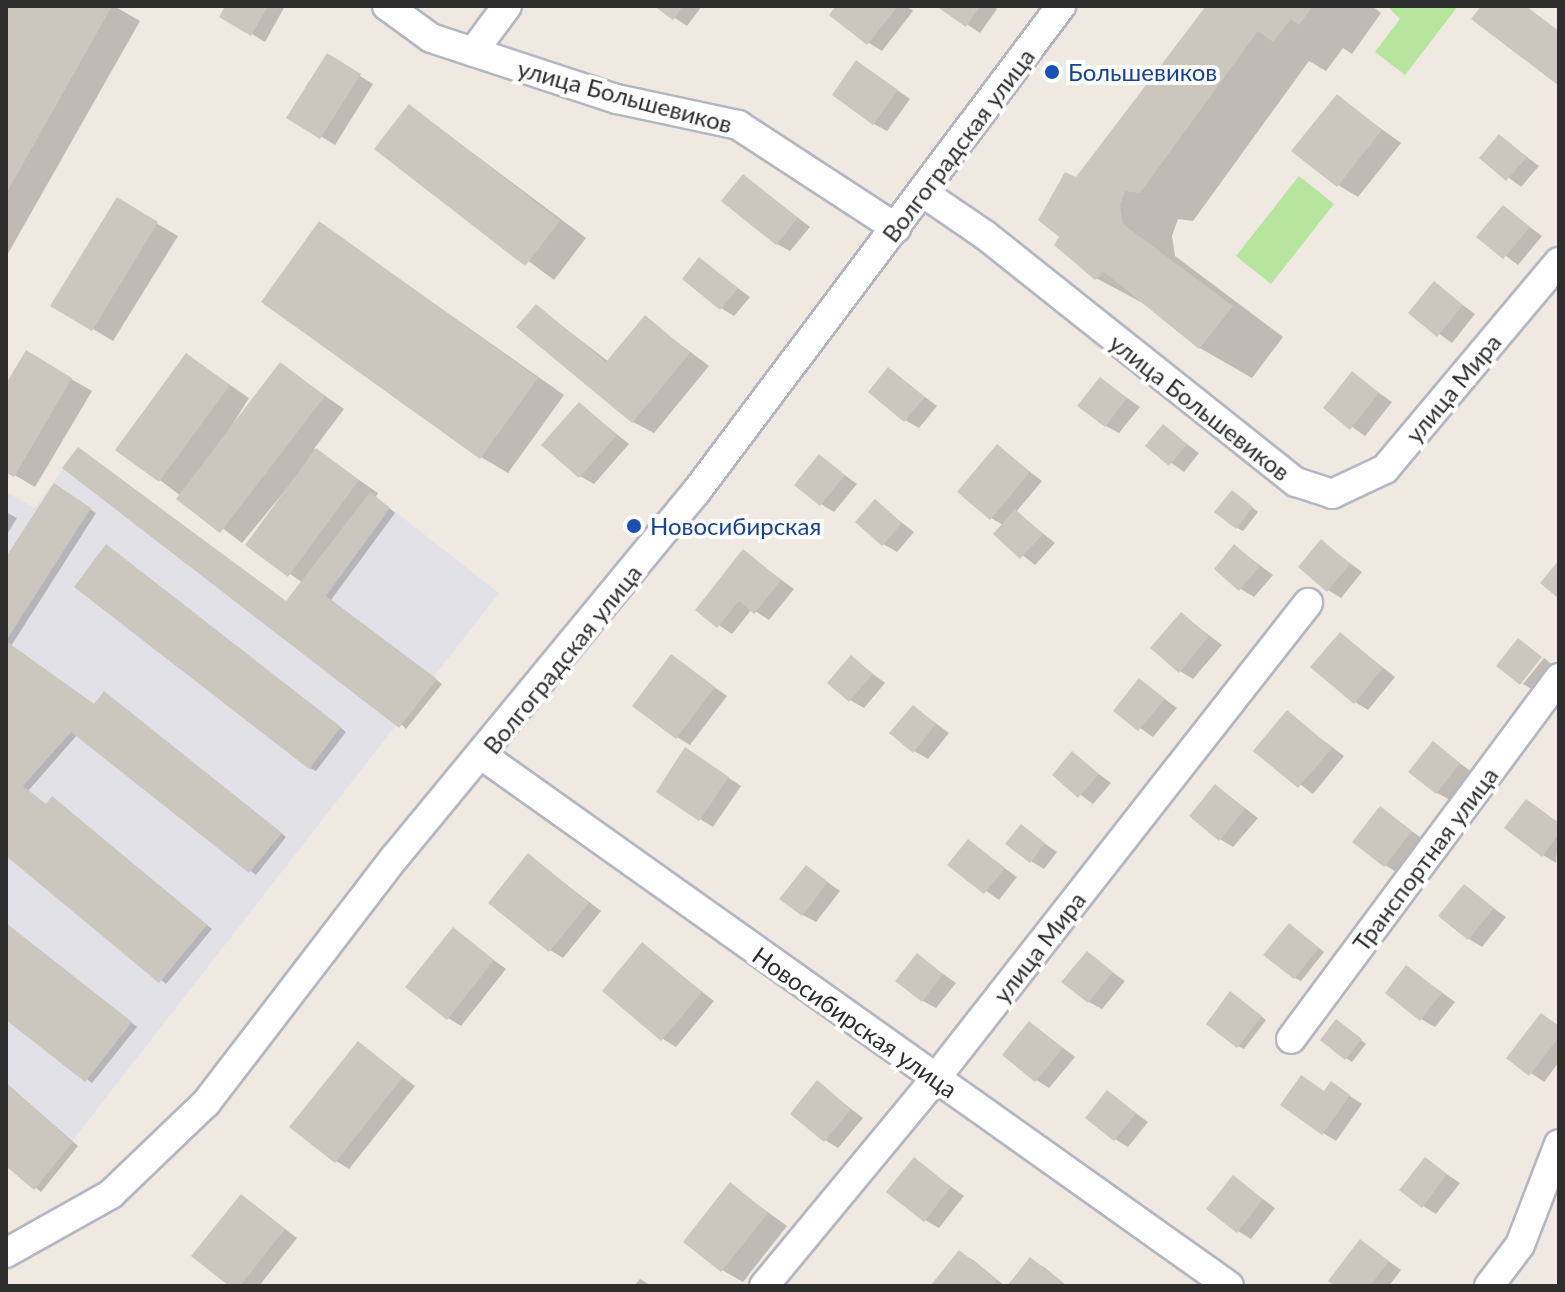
<!DOCTYPE html>
<meta charset="utf-8">
<style>
body{margin:0}
#map{position:relative;width:1565px;height:1292px;overflow:hidden;background:#efe9e1;font-family:Lato,sans-serif}
div>[style]{position:absolute}
.industrial>*{inset:0;background:#e3e1e8}
.green>*{inset:0;background:#b6e59e}
.shadow>*{inset:0;background:#0003}
.building>*{inset:0;background:#cbc7bf}
.roads{filter:drop-shadow(2px 0 #b4b7c1) drop-shadow(-2px 0 #b4b7c1) drop-shadow(0 2px #b4b7c1) drop-shadow(0 -2px #b4b7c1)}
.minor>*{height:28px;margin:-14px;padding:0 14px;transform-origin:14px;border-radius:14px;background:#fff}
.dots>*{width:22px;height:22px;translate:-50% -50%;box-sizing:border-box;border:4px solid #fff;border-radius:50%}
span{translate:-50% -50%;white-space:nowrap;text-align:center;line-height:1.15;-webkit-text-stroke:8px #fff;paint-order:stroke}
.transit-label{font-size:24px;color:#164399}
.left{translate:0 -50%;text-align:left}
.street-label{font-size:24px;color:#2e2e2e}
.frame{position:absolute;inset:0;border:8px solid #2e2e2e;pointer-events:none}
</style>
<div id="map">
<div class="industrial">
<i style="clip-path:polygon(78px 447px,286px 601px,370px 492px,499px 593px,34px 1190px,6px 1166px,6px 492px,35px 508px)"></i>
</div>
<div class="green">
<i style="clip-path:polygon(1387px 6px,1458px 6px,1405px 75px,1375px 52px,1400px 19px)"></i>
<i style="clip-path:polygon(1299px 176px,1334px 204px,1271px 284px,1236px 256px)"></i>
</div>
<div class="shadow">
<i style="clip-path:polygon(6px 6px,114px 6px,140px 21px,6px 257px)"></i>
<i style="clip-path:polygon(228px 6px,285px 6px,265px 42px,222px 16px)"></i>
<i style="clip-path:polygon(657px 6px,702px 6px,687px 26px)"></i>
<i style="clip-path:polygon(839px 6px,906px 6px,913px 11px,882px 51px,869px 43px)"></i>
<i style="clip-path:polygon(939px 6px,992px 6px,997px 9px,980px 33px)"></i>
<i style="clip-path:polygon(1208px 6px,1372px 6px,1381px 13px,1352px 54px,1343px 48px,1326px 71px,1309px 61px,1193px 221px,1178px 219px,1172px 236px,1175px 256px,1283px 337px,1252px 378px,1200px 348px,1150px 307px,1096px 278px,1062px 237px,1077px 179px)"></i>
<i style="clip-path:polygon(328px 56px,373px 84px,335px 145px,289px 117px)"></i>
<i style="clip-path:polygon(870px 71px,910px 99px,887px 131px,874px 124px)"></i>
<i style="clip-path:polygon(1337px 97px,1401px 143px,1358px 197px,1338px 185px)"></i>
<i style="clip-path:polygon(410px 106px,586px 238px,554px 280px,377px 148px)"></i>
<i style="clip-path:polygon(1499px 136px,1539px 166px,1521px 187px,1482px 157px)"></i>
<i style="clip-path:polygon(744px 176px,810px 227px,790px 251px,777px 244px)"></i>
<i style="clip-path:polygon(117px 200px,178px 236px,113px 341px,53px 305px)"></i>
<i style="clip-path:polygon(1503px 207px,1542px 236px,1518px 265px,1479px 236px)"></i>
<i style="clip-path:polygon(320px 223px,564px 395px,508px 473px,481px 457px)"></i>
<i style="clip-path:polygon(700px 260px,750px 297px,734px 316px,721px 308px)"></i>
<i style="clip-path:polygon(1434px 284px,1475px 314px,1452px 343px,1410px 313px)"></i>
<i style="clip-path:polygon(536px 306px,609px 362px,645px 318px,709px 366px,654px 433px,633px 422px)"></i>
<i style="clip-path:polygon(26px 353px,92px 391px,35px 487px,6px 470px,6px 388px)"></i>
<i style="clip-path:polygon(187px 356px,249px 398px,217px 449px,281px 365px,344px 409px,314px 449px,378px 493px,376px 497px,395px 513px,331px 600px,442px 684px,406px 729px,287px 603px,303px 583px,248px 545px,302px 470px,242px 543px,160px 480px)"></i>
<i style="clip-path:polygon(889px 370px,937px 406px,919px 428px,905px 420px)"></i>
<i style="clip-path:polygon(1352px 374px,1392px 402px,1365px 436px,1325px 408px)"></i>
<i style="clip-path:polygon(1100px 379px,1140px 407px,1119px 433px,1106px 426px)"></i>
<i style="clip-path:polygon(579px 404px,629px 444px,594px 484px,580px 476px)"></i>
<i style="clip-path:polygon(1163px 426px,1199px 453px,1184px 472px,1148px 446px)"></i>
<i style="clip-path:polygon(997px 447px,1042px 481px,1016px 512px,1055px 543px,1035px 565px,996px 534px,1003px 525px,991px 518px)"></i>
<i style="clip-path:polygon(820px 457px,857px 484px,834px 512px,821px 504px)"></i>
<i style="clip-path:polygon(60px 489px,96px 513px,11px 646px,95px 706px,110px 697px,286px 837px,256px 875px,78px 734px,28px 791px,47px 805px,58px 802px,212px 929px,166px 984px,6px 842px,6px 564px)"></i>
<i style="clip-path:polygon(1238px 496px,1258px 512px,1243px 531px,1237px 528px)"></i>
<i style="clip-path:polygon(875px 502px,914px 532px,897px 552px,883px 544px)"></i>
<i style="clip-path:polygon(6px 512px,17px 518px,6px 536px)"></i>
<i style="clip-path:polygon(1321px 542px,1362px 572px,1341px 598px,1328px 590px)"></i>
<i style="clip-path:polygon(1235px 547px,1273px 575px,1254px 597px,1241px 589px)"></i>
<i style="clip-path:polygon(113px 550px,346px 732px,316px 771px,310px 768px)"></i>
<i style="clip-path:polygon(743px 552px,794px 589px,769px 620px,752px 609px,732px 634px,697px 610px)"></i>
<i style="clip-path:polygon(1181px 614px,1222px 645px,1193px 679px,1180px 671px)"></i>
<i style="clip-path:polygon(1340px 634px,1395px 677px,1368px 710px,1355px 702px)"></i>
<i style="clip-path:polygon(672px 657px,727px 696px,690px 745px,677px 737px)"></i>
<i style="clip-path:polygon(852px 658px,885px 683px,864px 708px,850px 700px)"></i>
<i style="clip-path:polygon(1544px 658px,1554px 666px,1535px 691px,1523px 684px)"></i>
<i style="clip-path:polygon(1140px 681px,1177px 708px,1153px 737px,1116px 711px)"></i>
<i style="clip-path:polygon(914px 707px,949px 733px,928px 759px,914px 751px)"></i>
<i style="clip-path:polygon(1287px 713px,1344px 756px,1313px 794px,1256px 751px)"></i>
<i style="clip-path:polygon(1433px 744px,1472px 772px,1450px 800px,1437px 793px)"></i>
<i style="clip-path:polygon(1072px 754px,1111px 783px,1093px 804px,1054px 775px)"></i>
<i style="clip-path:polygon(699px 758px,741px 786px,713px 827px,700px 819px)"></i>
<i style="clip-path:polygon(1216px 786px,1258px 818px,1233px 847px,1220px 839px)"></i>
<i style="clip-path:polygon(1527px 802px,1559px 823px,1556px 863px,1543px 855px)"></i>
<i style="clip-path:polygon(1381px 809px,1424px 840px,1398px 873px,1385px 865px)"></i>
<i style="clip-path:polygon(1021px 827px,1057px 852px,1044px 869px,1031px 861px)"></i>
<i style="clip-path:polygon(968px 842px,1017px 877px,999px 900px,950px 865px)"></i>
<i style="clip-path:polygon(529px 856px,601px 911px,563px 958px,550px 950px)"></i>
<i style="clip-path:polygon(806px 867px,840px 891px,816px 922px,803px 915px)"></i>
<i style="clip-path:polygon(1464px 887px,1506px 917px,1482px 947px,1469px 939px)"></i>
<i style="clip-path:polygon(6px 924px,137px 1027px,92px 1083px,6px 1017px)"></i>
<i style="clip-path:polygon(1295px 929px,1324px 952px,1301px 981px,1295px 978px)"></i>
<i style="clip-path:polygon(453px 930px,506px 969px,461px 1026px,448px 1018px)"></i>
<i style="clip-path:polygon(642px 945px,714px 1001px,676px 1047px,663px 1039px)"></i>
<i style="clip-path:polygon(1087px 954px,1125px 981px,1102px 1009px,1089px 1002px)"></i>
<i style="clip-path:polygon(917px 956px,956px 983px,936px 1008px,923px 1001px)"></i>
<i style="clip-path:polygon(1407px 967px,1455px 1002px,1435px 1027px,1421px 1019px)"></i>
<i style="clip-path:polygon(1236px 997px,1266px 1020px,1244px 1049px,1238px 1046px)"></i>
<i style="clip-path:polygon(1542px 1015px,1559px 1026px,1559px 1062px,1544px 1082px,1509px 1058px)"></i>
<i style="clip-path:polygon(1030px 1023px,1075px 1057px,1049px 1088px,1036px 1080px)"></i>
<i style="clip-path:polygon(1343px 1025px,1366px 1044px,1352px 1062px,1346px 1058px)"></i>
<i style="clip-path:polygon(358px 1044px,415px 1086px,349px 1169px,336px 1161px)"></i>
<i style="clip-path:polygon(6px 1083px,78px 1146px,41px 1192px,6px 1163px)"></i>
<i style="clip-path:polygon(817px 1083px,863px 1118px,838px 1148px,825px 1140px)"></i>
<i style="clip-path:polygon(1332px 1084px,1362px 1104px,1336px 1141px,1323px 1133px,1325px 1093px)"></i>
<i style="clip-path:polygon(1107px 1092px,1148px 1122px,1128px 1147px,1115px 1139px)"></i>
<i style="clip-path:polygon(914px 1160px,964px 1196px,939px 1228px,925px 1220px)"></i>
<i style="clip-path:polygon(1425px 1160px,1460px 1183px,1436px 1214px,1423px 1206px)"></i>
<i style="clip-path:polygon(1233px 1177px,1275px 1208px,1251px 1239px,1238px 1231px)"></i>
<i style="clip-path:polygon(730px 1185px,787px 1226px,743px 1282px,722px 1270px)"></i>
<i style="clip-path:polygon(242px 1196px,297px 1238px,259px 1286px,232px 1286px)"></i>
<i style="clip-path:polygon(1361px 1242px,1401px 1270px,1389px 1286px,1339px 1286px)"></i>
<i style="clip-path:polygon(960px 1253px,973px 1260px,1005px 1286px,933px 1286px)"></i>
<i style="clip-path:polygon(1030px 1260px,1044px 1267px,1067px 1286px,1009px 1286px)"></i>
<i style="clip-path:polygon(640px 1279px,652px 1286px,634px 1286px)"></i>
</div>
<div class="building">
<i style="clip-path:polygon(6px 6px,112px 6px,6px 194px)"></i>
<i style="clip-path:polygon(225px 6px,268px 6px,251px 36px,219px 17px)"></i>
<i style="clip-path:polygon(654px 6px,683px 6px,673px 20px)"></i>
<i style="clip-path:polygon(836px 6px,898px 6px,867px 45px,829px 15px)"></i>
<i style="clip-path:polygon(936px 6px,980px 6px,966px 27px)"></i>
<i style="clip-path:polygon(1206px 6px,1313px 6px,1299px 25px,1291px 19px,1273px 42px,1258px 31px,1140px 193px,1125px 191px,1120px 205px,1123px 224px,1233px 306px,1199px 349px,1104px 272px,1095px 280px,1054px 245px,1059px 237px,1038px 220px,1065px 172px,1076px 177px)"></i>
<i style="clip-path:polygon(1481px 6px,1526px 6px,1559px 31px,1559px 86px,1471px 19px)"></i>
<i style="clip-path:polygon(327px 53px,361px 74px,320px 139px,286px 118px)"></i>
<i style="clip-path:polygon(856px 60px,898px 90px,873px 125px,832px 95px)"></i>
<i style="clip-path:polygon(1337px 94px,1382px 130px,1337px 187px,1291px 151px)"></i>
<i style="clip-path:polygon(409px 104px,560px 221px,525px 266px,374px 149px)"></i>
<i style="clip-path:polygon(1499px 134px,1527px 157px,1506px 181px,1479px 158px)"></i>
<i style="clip-path:polygon(743px 174px,798px 218px,776px 245px,721px 201px)"></i>
<i style="clip-path:polygon(117px 197px,158px 222px,92px 331px,50px 306px)"></i>
<i style="clip-path:polygon(1503px 205px,1530px 227px,1503px 259px,1476px 237px)"></i>
<i style="clip-path:polygon(319px 221px,538px 378px,480px 459px,261px 302px)"></i>
<i style="clip-path:polygon(699px 257px,738px 288px,720px 310px,682px 279px)"></i>
<i style="clip-path:polygon(1434px 281px,1463px 305px,1437px 337px,1408px 313px)"></i>
<i style="clip-path:polygon(536px 304px,606px 362px,645px 315px,690px 353px,632px 423px,516px 327px)"></i>
<i style="clip-path:polygon(26px 350px,72px 378px,14px 477px,6px 473px,6px 384px)"></i>
<i style="clip-path:polygon(186px 353px,230px 385px,159px 482px,115px 450px)"></i>
<i style="clip-path:polygon(280px 362px,325px 396px,220px 533px,176px 499px)"></i>
<i style="clip-path:polygon(888px 367px,925px 397px,904px 422px,868px 392px)"></i>
<i style="clip-path:polygon(1352px 371px,1379px 393px,1350px 430px,1323px 408px)"></i>
<i style="clip-path:polygon(1100px 377px,1127px 398px,1105px 427px,1077px 406px)"></i>
<i style="clip-path:polygon(579px 402px,617px 435px,579px 478px,541px 445px)"></i>
<i style="clip-path:polygon(1163px 424px,1187px 444px,1169px 466px,1145px 446px)"></i>
<i style="clip-path:polygon(997px 444px,1030px 472px,990px 520px,957px 492px)"></i>
<i style="clip-path:polygon(78px 447px,286px 601px,370px 492px,390px 508px,326px 596px,437px 679px,399px 728px,62px 468px)"></i>
<i style="clip-path:polygon(316px 448px,359px 480px,288px 577px,245px 545px)"></i>
<i style="clip-path:polygon(819px 454px,845px 475px,820px 506px,794px 485px)"></i>
<i style="clip-path:polygon(54px 483px,91px 508px,6px 641px,6px 557px)"></i>
<i style="clip-path:polygon(1232px 490px,1253px 507px,1236px 529px,1214px 512px)"></i>
<i style="clip-path:polygon(875px 499px,902px 523px,882px 546px,855px 522px)"></i>
<i style="clip-path:polygon(1015px 509px,1043px 534px,1020px 559px,993px 534px)"></i>
<i style="clip-path:polygon(1321px 539px,1350px 564px,1327px 592px,1298px 567px)"></i>
<i style="clip-path:polygon(106px 544px,341px 727px,309px 769px,74px 587px)"></i>
<i style="clip-path:polygon(1234px 544px,1260px 566px,1239px 591px,1214px 569px)"></i>
<i style="clip-path:polygon(743px 549px,781px 580px,754px 614px,739px 601px,717px 628px,695px 610px)"></i>
<i style="clip-path:polygon(1559px 560px,1559px 599px,1540px 583px)"></i>
<i style="clip-path:polygon(1181px 612px,1209px 636px,1179px 673px,1150px 648px)"></i>
<i style="clip-path:polygon(1340px 632px,1383px 668px,1354px 704px,1310px 667px)"></i>
<i style="clip-path:polygon(1518px 638px,1542px 657px,1520px 685px,1496px 666px)"></i>
<i style="clip-path:polygon(6px 641px,94px 704px,104px 691px,282px 833px,249px 873px,71px 732px,23px 786px,46px 804px,52px 796px,207px 925px,159px 983px,6px 856px)"></i>
<i style="clip-path:polygon(671px 654px,715px 687px,676px 739px,632px 706px)"></i>
<i style="clip-path:polygon(851px 655px,873px 674px,849px 702px,827px 683px)"></i>
<i style="clip-path:polygon(1139px 678px,1165px 699px,1138px 731px,1113px 711px)"></i>
<i style="clip-path:polygon(913px 705px,936px 724px,913px 753px,889px 733px)"></i>
<i style="clip-path:polygon(1287px 710px,1332px 748px,1298px 788px,1253px 751px)"></i>
<i style="clip-path:polygon(1433px 741px,1460px 763px,1436px 794px,1408px 772px)"></i>
<i style="clip-path:polygon(685px 747px,729px 777px,699px 821px,656px 792px)"></i>
<i style="clip-path:polygon(1072px 751px,1099px 774px,1078px 798px,1052px 775px)"></i>
<i style="clip-path:polygon(1215px 784px,1245px 809px,1219px 841px,1189px 816px)"></i>
<i style="clip-path:polygon(1526px 799px,1559px 823px,1559px 833px,1542px 857px,1504px 828px)"></i>
<i style="clip-path:polygon(1380px 806px,1412px 831px,1384px 867px,1352px 842px)"></i>
<i style="clip-path:polygon(1021px 824px,1045px 843px,1030px 863px,1005px 844px)"></i>
<i style="clip-path:polygon(968px 839px,1005px 868px,984px 894px,947px 865px)"></i>
<i style="clip-path:polygon(528px 853px,589px 903px,549px 952px,488px 903px)"></i>
<i style="clip-path:polygon(806px 865px,828px 882px,802px 916px,779px 899px)"></i>
<i style="clip-path:polygon(1464px 884px,1494px 908px,1468px 940px,1438px 916px)"></i>
<i style="clip-path:polygon(6px 923px,132px 1022px,85px 1082px,6px 1020px)"></i>
<i style="clip-path:polygon(1289px 923px,1319px 948px,1294px 979px,1263px 955px)"></i>
<i style="clip-path:polygon(453px 927px,494px 960px,447px 1020px,405px 987px)"></i>
<i style="clip-path:polygon(642px 942px,702px 992px,661px 1041px,602px 991px)"></i>
<i style="clip-path:polygon(1087px 951px,1113px 972px,1088px 1003px,1061px 982px)"></i>
<i style="clip-path:polygon(917px 953px,943px 974px,922px 1002px,895px 981px)"></i>
<i style="clip-path:polygon(1406px 965px,1442px 993px,1420px 1021px,1385px 993px)"></i>
<i style="clip-path:polygon(1230px 991px,1262px 1016px,1237px 1048px,1206px 1024px)"></i>
<i style="clip-path:polygon(1541px 1013px,1559px 1026px,1559px 1037px,1529px 1076px,1506px 1058px)"></i>
<i style="clip-path:polygon(1336px 1019px,1362px 1039px,1345px 1060px,1320px 1040px)"></i>
<i style="clip-path:polygon(1029px 1021px,1063px 1048px,1035px 1082px,1002px 1055px)"></i>
<i style="clip-path:polygon(358px 1041px,403px 1077px,335px 1163px,289px 1127px)"></i>
<i style="clip-path:polygon(1301px 1075px,1324px 1091px,1331px 1081px,1350px 1095px,1322px 1135px,1280px 1105px)"></i>
<i style="clip-path:polygon(817px 1080px,851px 1109px,824px 1142px,790px 1114px)"></i>
<i style="clip-path:polygon(6px 1083px,73px 1142px,34px 1190px,6px 1166px)"></i>
<i style="clip-path:polygon(1107px 1090px,1136px 1113px,1114px 1141px,1085px 1118px)"></i>
<i style="clip-path:polygon(914px 1157px,951px 1187px,924px 1222px,886px 1192px)"></i>
<i style="clip-path:polygon(1425px 1157px,1447px 1174px,1422px 1208px,1399px 1190px)"></i>
<i style="clip-path:polygon(1233px 1175px,1263px 1199px,1237px 1233px,1206px 1209px)"></i>
<i style="clip-path:polygon(730px 1182px,768px 1213px,721px 1272px,683px 1242px)"></i>
<i style="clip-path:polygon(241px 1194px,285px 1229px,240px 1286px,229px 1286px,191px 1256px)"></i>
<i style="clip-path:polygon(1360px 1239px,1389px 1261px,1370px 1286px,1335px 1286px,1328px 1281px)"></i>
<i style="clip-path:polygon(959px 1250px,997px 1280px,993px 1286px,930px 1286px)"></i>
<i style="clip-path:polygon(1030px 1257px,1061px 1282px,1058px 1286px,1007px 1286px)"></i>
</div>
<div class="roads">
<div class="minor">
<i style="left:387px;top:6px;width:54px;rotate:36deg"></i>
<i style="left:431px;top:38px;width:196px;rotate:18.2deg"></i>
<i style="left:617px;top:99px;width:124px;rotate:12.1deg"></i>
<i style="left:738px;top:125px;width:189px;rotate:33.1deg"></i>
<i style="left:473px;top:52px;width:57px;rotate:-53.5deg"></i>
<i style="left:922px;top:192px;width:76px;rotate:34.3deg"></i>
<i style="left:985px;top:235px;width:397px;rotate:38.5deg"></i>
<i style="left:1296px;top:482px;width:38px;rotate:18deg"></i>
<i style="left:1332px;top:494px;width:59px;rotate:-25.3deg"></i>
<i style="left:1385px;top:469px;width:270px;rotate:-50deg"></i>
<i style="left:483px;top:756px;width:915px;rotate:35.39deg"></i>
<i style="left:1291px;top:1039px;width:450px;rotate:-53.4deg"></i>
<i style="left:6px;top:1253px;width:120px;rotate:-29.3deg"></i>
<i style="left:111px;top:1194px;width:132px;rotate:-43.8deg"></i>
<i style="left:206px;top:1103px;width:310px;rotate:-52.5deg"></i>
<i style="left:395px;top:857px;width:473px;rotate:-50.5deg"></i>
<i style="left:696px;top:492px;width:608px;rotate:-53.09deg"></i>
<i style="left:764px;top:1286px;width:268px;rotate:-50.4deg"></i>
<i style="left:935px;top:1079px;width:605px;rotate:-51.92deg"></i>
<i style="left:1489px;top:1286px;width:51px;rotate:-52.9deg"></i>
<i style="left:1520px;top:1245px;width:108px;rotate:-68.9deg"></i>
</div>
</div>
<div class="dots">
<i style="left:1052px;top:72px;background:#1a4fb4"></i>
<i style="left:634px;top:526px;background:#1a4fb4"></i>
</div>
<div class="transit-label">
<span class="left" style="left:1068px;top:72px">Большевиков</span>
<span class="left" style="left:650px;top:526px">Новосибирская</span>
</div>
<div class="street-label">
<span style="left:625px;top:96px;rotate:15deg">улица Большевиков</span>
<span style="left:958px;top:145px;rotate:-53deg">Волгоградская улица</span>
<span style="left:1453px;top:388px;rotate:-50deg">улица Мира</span>
<span style="left:1200px;top:407px;rotate:38deg">улица Большевиков</span>
<span style="left:562px;top:659px;rotate:-51deg">Волгоградская улица</span>
<span style="left:1425px;top:859px;rotate:-53deg">Транспортная улица</span>
<span style="left:1039px;top:947px;rotate:-52deg">улица Мира</span>
<span style="left:855px;top:1022px;rotate:35deg">Новосибирская улица</span>
</div>
<div class="frame"></div>
</div>
